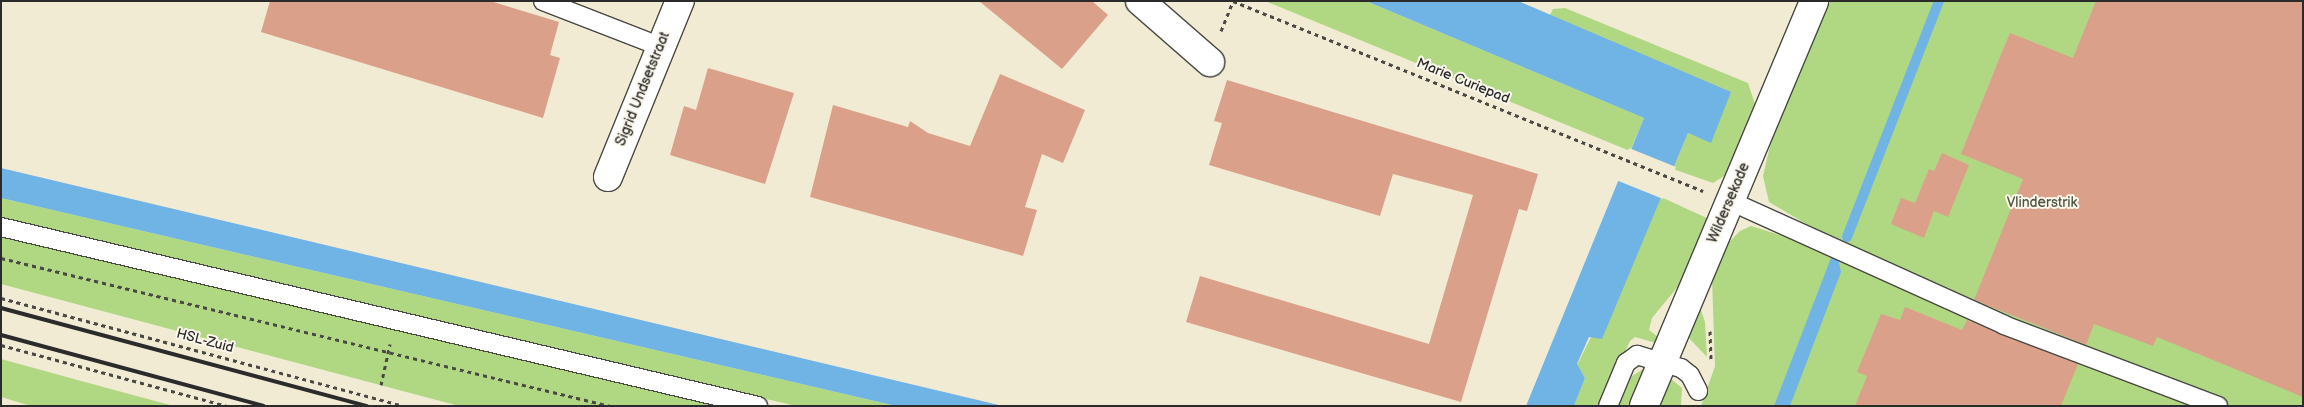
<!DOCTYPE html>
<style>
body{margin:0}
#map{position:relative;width:2304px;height:407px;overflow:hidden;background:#f1ebd3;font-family:"Balsamiq Sans",sans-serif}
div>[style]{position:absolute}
.green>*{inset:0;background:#b0d882}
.water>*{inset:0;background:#70b3e5}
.pier>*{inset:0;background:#f1ebd3}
.stream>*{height:10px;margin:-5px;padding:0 5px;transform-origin:5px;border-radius:5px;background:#70b3e5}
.building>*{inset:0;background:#daa08a}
.path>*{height:3px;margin-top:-1.5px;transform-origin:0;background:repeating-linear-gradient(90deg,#494844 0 4px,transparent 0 8px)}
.roads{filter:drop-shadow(1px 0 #494844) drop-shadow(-1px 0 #494844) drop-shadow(0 1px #494844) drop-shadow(0 -1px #494844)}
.lane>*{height:18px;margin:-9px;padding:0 9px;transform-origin:9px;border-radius:9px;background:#fff}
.street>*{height:28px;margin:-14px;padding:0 14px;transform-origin:14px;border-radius:14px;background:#fff}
.rail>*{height:4px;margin:-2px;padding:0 2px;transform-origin:2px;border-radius:2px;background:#2b2b2b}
span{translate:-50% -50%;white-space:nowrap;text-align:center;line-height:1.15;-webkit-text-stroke:4px #fbf7ec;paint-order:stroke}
.street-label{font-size:14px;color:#2b2b2b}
.park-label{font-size:14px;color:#4c5641}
.frame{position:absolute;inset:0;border:2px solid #2b2b2b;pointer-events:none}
</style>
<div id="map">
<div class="green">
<i style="clip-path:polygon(1265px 1px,1366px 1px,1644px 118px,1630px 151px)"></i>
<i style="clip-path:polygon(1825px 1px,2303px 1px,2303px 406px,1701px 406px,1715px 366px,1712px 279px,1725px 246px,1740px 231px,1751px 226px,1799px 241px,1806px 224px,1769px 202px,1763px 176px,1776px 120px)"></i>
<i style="clip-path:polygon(1565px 8px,1748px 83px,1756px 107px,1729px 173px,1713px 183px,1673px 169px,1688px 133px,1711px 142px,1550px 15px,1553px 9px)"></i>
<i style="clip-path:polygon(1661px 197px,1709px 219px,1685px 278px,1652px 318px,1649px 330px,1658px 337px,1656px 343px,1635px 337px,1630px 341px,1600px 406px,1574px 406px,1585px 378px,1577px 365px)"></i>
<i style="clip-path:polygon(1px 198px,896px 406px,796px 406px,1px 218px)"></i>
<i style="clip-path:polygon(1px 235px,723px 406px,459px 406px,1px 284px)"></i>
<i style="clip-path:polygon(1700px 307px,1705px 322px,1707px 357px,1687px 336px)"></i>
<i style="clip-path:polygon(1px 359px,118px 391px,174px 406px,31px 406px,1px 397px)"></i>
<i style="clip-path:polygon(1645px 368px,1629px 406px,1618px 406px,1632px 376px)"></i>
<i style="clip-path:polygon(1670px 378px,1682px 388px,1681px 406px,1660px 406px)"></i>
</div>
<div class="water">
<i style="clip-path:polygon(1366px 1px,1518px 1px,1731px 92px,1711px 143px,1688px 133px,1602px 339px,1589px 337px,1577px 364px,1585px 378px,1574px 406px,1526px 406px,1644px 118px)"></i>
<i style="clip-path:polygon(1px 168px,1003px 406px,896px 406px,1px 198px)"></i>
<i style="clip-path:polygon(1831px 258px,1838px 258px,1841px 272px,1790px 406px,1774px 406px)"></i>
</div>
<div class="pier">
<i style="clip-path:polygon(1629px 148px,1676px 167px,1663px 199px,1616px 180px)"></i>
</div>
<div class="stream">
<i style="left:1847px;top:237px;width:253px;rotate:-68.7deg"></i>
</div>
<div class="building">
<i style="clip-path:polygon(270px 1px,490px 1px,559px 22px,550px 55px,560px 58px,543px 118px,261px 32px)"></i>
<i style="clip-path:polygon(979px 1px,1092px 1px,1108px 15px,1062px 69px)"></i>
<i style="clip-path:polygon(2096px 1px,2303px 1px,2303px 397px,2157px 337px,2153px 346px,2094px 324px,2086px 345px,1974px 300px,2023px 179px,1961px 154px,2000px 57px,2010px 33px,2073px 58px)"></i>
<i style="clip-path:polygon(708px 68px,794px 93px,765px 184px,670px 155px,684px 106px,696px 110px)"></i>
<i style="clip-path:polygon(1000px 74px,1085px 110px,1063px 163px,1042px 154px,1025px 207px,1037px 210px,1023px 256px,810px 197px,833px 105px,908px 127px,910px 121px,928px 133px,970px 146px)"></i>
<i style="clip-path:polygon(1227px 80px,1538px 174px,1527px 211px,1519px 209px,1461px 402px,1186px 322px,1200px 276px,1429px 344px,1473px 195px,1393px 174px,1380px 216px,1209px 165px,1222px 123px,1214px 121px)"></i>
<i style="clip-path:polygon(1942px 153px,1969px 165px,1948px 217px,1934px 211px,1924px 238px,1891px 224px,1901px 198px,1915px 203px,1929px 169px,1934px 171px)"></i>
<i style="clip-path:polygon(1905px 307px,1962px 330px,1967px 320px,2078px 364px,2061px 406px,1855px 406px,1867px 376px,1857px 372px,1881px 314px,1900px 320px)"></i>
</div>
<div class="path">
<i style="left:1221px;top:31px;width:32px;rotate:-68deg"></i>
<i style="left:1233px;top:1px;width:507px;rotate:22.01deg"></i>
<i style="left:1px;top:258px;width:627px;rotate:13.66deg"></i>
<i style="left:1px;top:298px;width:416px;rotate:15deg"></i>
<i style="left:1710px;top:331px;width:28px;rotate:88deg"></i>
<i style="left:1px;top:345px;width:234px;rotate:15.1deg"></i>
<i style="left:381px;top:385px;width:42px;rotate:-77.6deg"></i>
</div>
<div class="roads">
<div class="lane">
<i style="left:543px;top:1px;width:124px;rotate:21.2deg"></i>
<i style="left:1730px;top:201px;width:301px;rotate:24.3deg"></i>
<i style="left:2004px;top:325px;width:229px;rotate:20.7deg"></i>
<i style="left:1px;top:227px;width:778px;rotate:13.3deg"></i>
<i style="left:1608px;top:406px;width:47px;rotate:-67.3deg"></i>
<i style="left:1626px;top:363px;width:14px;rotate:-36deg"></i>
<i style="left:1637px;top:355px;width:46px;rotate:16.5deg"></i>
<i style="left:1681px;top:368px;width:11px;rotate:38deg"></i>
<i style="left:1690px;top:375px;width:18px;rotate:63deg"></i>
</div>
<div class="street">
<i style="left:1140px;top:1px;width:93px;rotate:41.1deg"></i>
<i style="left:608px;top:177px;width:190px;rotate:-67.8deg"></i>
<i style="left:1644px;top:406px;width:439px;rotate:-67.2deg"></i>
</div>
</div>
<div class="rail">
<i style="left:1px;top:308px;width:379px;rotate:15deg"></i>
<i style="left:1px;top:335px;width:272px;rotate:15.1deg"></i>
</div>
<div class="street-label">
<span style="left:1463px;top:81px;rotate:22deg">Marie Curiepad</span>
<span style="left:643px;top:89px;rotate:-68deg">Sigrid Undsetstraat</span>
<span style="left:1729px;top:203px;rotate:-67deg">Wildersekade</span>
<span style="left:205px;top:341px;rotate:15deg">HSL-Zuid</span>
</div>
<div class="park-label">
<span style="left:2042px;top:203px">Vlinderstrik</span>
</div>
<div class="frame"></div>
</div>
